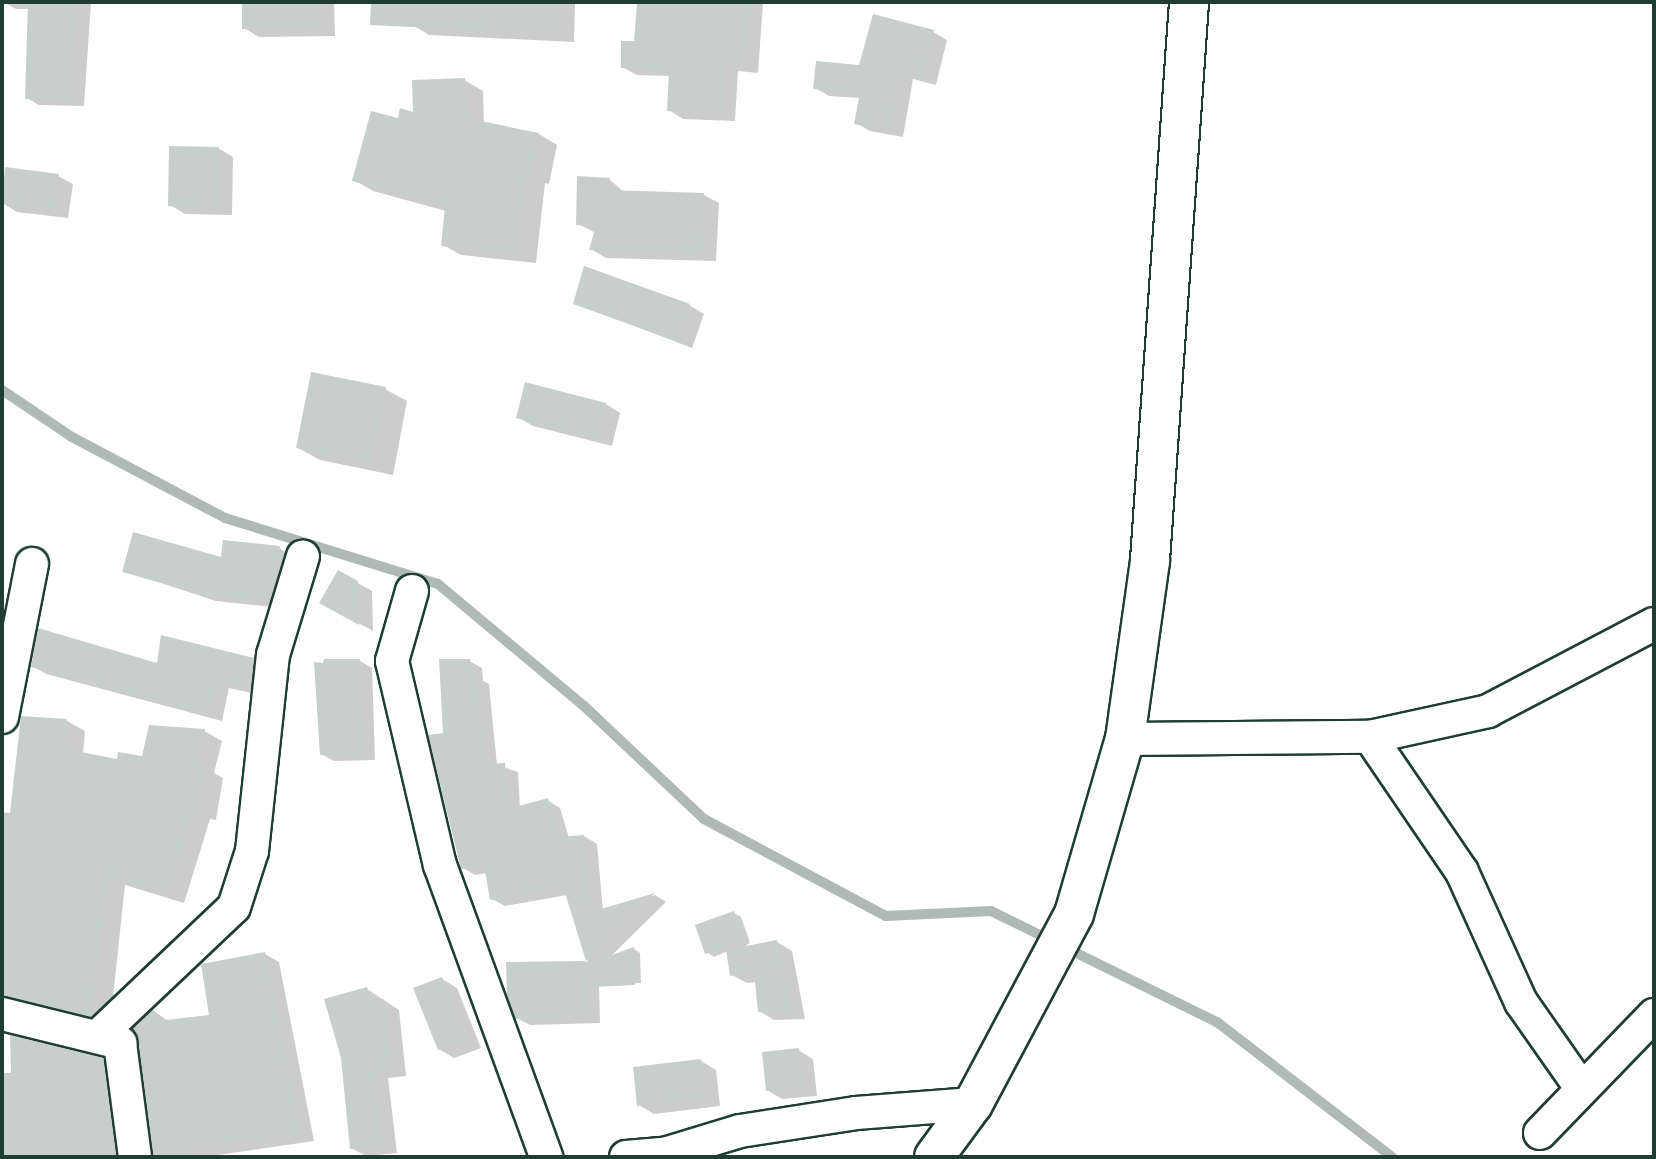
<!DOCTYPE html>
<style>
body{margin:0}
#map{position:relative;width:1656px;height:1159px;overflow:hidden;background:#fff;font-family:"Playpen Sans",sans-serif}
div>[style]{position:absolute}
.shadow>*{inset:0;background:#0003}
.stream>*{height:10px;margin:-5px;padding:0 5px;transform-origin:5px;border-radius:5px;background:#afbab7}
.building>*{inset:0;background:#c7cfcc}
.roads{filter:drop-shadow(2px 0 #1f3d34) drop-shadow(-2px 0 #1f3d34) drop-shadow(0 2px #1f3d34) drop-shadow(0 -2px #1f3d34)}
.street>*{height:32px;margin:-16px;padding:0 16px;transform-origin:16px;border-radius:16px;background:#fff}
.secondary>*{height:38px;margin:-19px;padding:0 19px;transform-origin:19px;border-radius:19px;background:#fff}
span{translate:-50% -50%;white-space:nowrap;text-align:center;line-height:1.15;-webkit-text-stroke:5px #fff;paint-order:stroke}
.frame{position:absolute;inset:0;border:4px solid #1f3d34;pointer-events:none}
</style>
<div id="map">
<div class="shadow">
<i style="clip-path:polygon(3px 2px,91px 2px,84px 106px,39px 105px,27px 98px,30px 9px,16px 9px)"></i>
<i style="clip-path:polygon(244px 2px,334px 2px,335px 36px,259px 37px,244px 28px)"></i>
<i style="clip-path:polygon(415px 2px,571px 2px,575px 4px,574px 42px,429px 35px,414px 26px)"></i>
<i style="clip-path:polygon(659px 2px,763px 2px,758px 73px,738px 71px,735px 121px,683px 119px,669px 110px,670px 76px,637px 75px,622px 67px)"></i>
<i style="clip-path:polygon(933px 32px,947px 40px,936px 85px,913px 79px,903px 137px,870px 131px,856px 123px,860px 98px,829px 96px,815px 88px)"></i>
<i style="clip-path:polygon(464px 80px,483px 91px,484px 123px,539px 134px,557px 145px,549px 184px,545px 183px,536px 263px,461px 255px,443px 245px,446px 211px,373px 191px,354px 180px,399px 120px)"></i>
<i style="clip-path:polygon(218px 148px,233px 157px,232px 215px,185px 214px,170px 205px)"></i>
<i style="clip-path:polygon(6px 169px,58px 176px,73px 184px,68px 218px,17px 212px,2px 203px)"></i>
<i style="clip-path:polygon(609px 179px,624px 192px,704px 195px,719px 203px,716px 261px,606px 258px,591px 249px,596px 233px,578px 224px)"></i>
<i style="clip-path:polygon(575px 303px,689px 305px,704px 314px,692px 348px)"></i>
<i style="clip-path:polygon(385px 389px,407px 401px,393px 475px,320px 460px,298px 448px)"></i>
<i style="clip-path:polygon(606px 404px,620px 413px,612px 446px,533px 426px,518px 417px)"></i>
<i style="clip-path:polygon(279px 548px,292px 556px,283px 608px,216px 601px,124px 571px)"></i>
<i style="clip-path:polygon(338px 572px,372px 591px,373px 631px,336px 611px)"></i>
<i style="clip-path:polygon(253px 660px,267px 668px,261px 695px,229px 688px,222px 721px,46px 674px,32px 666px)"></i>
<i style="clip-path:polygon(360px 661px,372px 668px,375px 760px,334px 761px,321px 754px)"></i>
<i style="clip-path:polygon(469px 661px,482px 668px,483px 681px,489px 684px,497px 765px,518px 772px,520px 808px,547px 800px,560px 808px,569px 838px,584px 836px,597px 844px,603px 911px,655px 895px,666px 902px,609px 958px,634px 949px,640px 953px,641px 983px,599px 985px,600px 1023px,530px 1025px,517px 1018px,508px 964px,588px 962px,567px 895px,505px 906px,492px 899px,487px 873px,475px 875px,463px 868px,445px 734px)"></i>
<i style="clip-path:polygon(67px 721px,85px 731px,83px 754px,118px 761px,144px 758px,204px 731px,222px 741px,214px 773px,223px 778px,216px 820px,210px 819px,184px 903px,125px 885px,110px 1025px,2px 1010px,2px 813px,12px 815px)"></i>
<i style="clip-path:polygon(734px 913px,741px 917px,750px 943px,743px 948px,777px 942px,792px 951px,805px 1019px,774px 1020px,759px 1011px,756px 982px,747px 983px,732px 975px,728px 951px,714px 957px,707px 952px)"></i>
<i style="clip-path:polygon(265px 954px,279px 962px,314px 1141px,204px 1157px,159px 1157px,140px 1040px,154px 1011px,168px 1021px,211px 1016px)"></i>
<i style="clip-path:polygon(442px 979px,457px 988px,481px 1048px,454px 1058px,439px 1049px)"></i>
<i style="clip-path:polygon(367px 989px,399px 1010px,406px 1076px,388px 1078px,397px 1153px,366px 1156px,351px 1148px)"></i>
<i style="clip-path:polygon(798px 1050px,813px 1059px,817px 1096px,782px 1099px,767px 1090px)"></i>
<i style="clip-path:polygon(103px 1059px,121px 1070px,134px 1157px,2px 1157px,2px 1075px)"></i>
<i style="clip-path:polygon(701px 1061px,716px 1070px,720px 1106px,654px 1114px,639px 1105px)"></i>
</div>
<div class="stream">
<i style="left:2px;top:390px;width:84px;rotate:33.9deg"></i>
<i style="left:72px;top:437px;width:173px;rotate:27.9deg"></i>
<i style="left:225px;top:518px;width:223px;rotate:17.2deg"></i>
<i style="left:438px;top:584px;width:190px;rotate:39.9deg"></i>
<i style="left:584px;top:706px;width:165px;rotate:43.3deg"></i>
<i style="left:704px;top:819px;width:206px;rotate:28.1deg"></i>
<i style="left:886px;top:916px;width:105px;rotate:-2.7deg"></i>
<i style="left:991px;top:911px;width:252px;rotate:26.2deg"></i>
<i style="left:1217px;top:1022px;width:221px;rotate:37.6deg"></i>
</div>
<div class="building">
<i style="clip-path:polygon(28px 2px,75px 2px,72px 100px,25px 99px)"></i>
<i style="clip-path:polygon(242px 2px,320px 2px,320px 28px,242px 29px)"></i>
<i style="clip-path:polygon(371px 2px,560px 2px,559px 34px,370px 25px)"></i>
<i style="clip-path:polygon(637px 2px,750px 5px,744px 66px,724px 64px,722px 114px,667px 111px,669px 70px,621px 68px,621px 41px,634px 41px)"></i>
<i style="clip-path:polygon(873px 14px,934px 30px,922px 78px,899px 72px,890px 130px,854px 124px,860px 93px,813px 89px,816px 61px,859px 65px)"></i>
<i style="clip-path:polygon(465px 78px,466px 118px,539px 133px,531px 174px,526px 173px,518px 253px,441px 246px,445px 206px,352px 181px,371px 111px,398px 118px,400px 108px,413px 112px,412px 80px)"></i>
<i style="clip-path:polygon(169px 146px,219px 147px,218px 207px,168px 206px)"></i>
<i style="clip-path:polygon(5px 167px,59px 174px,53px 210px,2px 204px)"></i>
<i style="clip-path:polygon(577px 176px,610px 178px,609px 190px,704px 193px,702px 254px,589px 250px,596px 226px,576px 225px)"></i>
<i style="clip-path:polygon(584px 266px,690px 304px,676px 341px,573px 304px)"></i>
<i style="clip-path:polygon(311px 372px,386px 387px,371px 463px,296px 448px)"></i>
<i style="clip-path:polygon(525px 382px,606px 403px,597px 439px,516px 418px)"></i>
<i style="clip-path:polygon(133px 532px,221px 557px,223px 540px,280px 546px,270px 601px,201px 594px,122px 572px)"></i>
<i style="clip-path:polygon(338px 570px,358px 581px,359px 625px,319px 603px)"></i>
<i style="clip-path:polygon(38px 628px,157px 663px,161px 635px,254px 658px,247px 689px,216px 681px,208px 715px,31px 667px)"></i>
<i style="clip-path:polygon(324px 659px,360px 659px,363px 754px,320px 755px,314px 662px,323px 663px)"></i>
<i style="clip-path:polygon(439px 659px,470px 659px,471px 675px,476px 675px,485px 764px,505px 763px,508px 809px,548px 798px,559px 837px,584px 835px,591px 912px,655px 893px,581px 966px,586px 964px,588px 1017px,515px 1019px,507px 995px,506px 962px,586px 961px,563px 886px,490px 900px,484px 865px,461px 869px,428px 735px,443px 733px)"></i>
<i style="clip-path:polygon(21px 716px,67px 719px,65px 749px,117px 759px,118px 752px,142px 756px,149px 725px,205px 729px,197px 765px,206px 766px,198px 811px,193px 810px,167px 894px,108px 876px,91px 1017px,2px 996px,2px 812px,10px 813px)"></i>
<i style="clip-path:polygon(734px 911px,744px 940px,705px 954px,695px 925px)"></i>
<i style="clip-path:polygon(777px 940px,791px 1011px,758px 1012px,754px 972px,730px 976px,726px 950px)"></i>
<i style="clip-path:polygon(634px 947px,635px 985px,594px 987px,587px 964px)"></i>
<i style="clip-path:polygon(265px 952px,300px 1133px,189px 1147px,192px 1157px,153px 1157px,138px 1041px,132px 1029px,153px 1009px,157px 1021px,209px 1015px,201px 964px)"></i>
<i style="clip-path:polygon(442px 977px,467px 1039px,438px 1050px,413px 988px)"></i>
<i style="clip-path:polygon(367px 987px,372px 1004px,384px 999px,392px 1069px,374px 1070px,382px 1145px,350px 1149px,341px 1058px,324px 999px)"></i>
<i style="clip-path:polygon(10px 1035px,103px 1058px,116px 1157px,2px 1157px,2px 1073px,11px 1073px)"></i>
<i style="clip-path:polygon(799px 1048px,803px 1088px,766px 1091px,762px 1052px)"></i>
<i style="clip-path:polygon(701px 1059px,706px 1098px,637px 1106px,633px 1067px)"></i>
</div>
<div class="roads">
<div class="street">
<i style="left:412px;top:591px;width:73px;rotate:105.9deg"></i>
<i style="left:392px;top:661px;width:210px;rotate:76.8deg"></i>
<i style="left:440px;top:865px;width:311px;rotate:70deg"></i>
<i style="left:2px;top:717px;width:156px;rotate:-78.9deg"></i>
<i style="left:1370px;top:737px;width:163px;rotate:55.7deg"></i>
<i style="left:1462px;top:872px;width:143px;rotate:65.6deg"></i>
<i style="left:1521px;top:1002px;width:106px;rotate:55deg"></i>
<i style="left:1125px;top:739px;width:245px;rotate:-0.5deg"></i>
<i style="left:1370px;top:737px;width:121px;rotate:-12.4deg"></i>
<i style="left:1488px;top:711px;width:187px;rotate:-27.7deg"></i>
<i style="left:2px;top:1014px;width:122px;rotate:13.8deg"></i>
<i style="left:120px;top:1043px;width:115px;rotate:82.5deg"></i>
<i style="left:98px;top:1036px;width:187px;rotate:-43.5deg"></i>
<i style="left:234px;top:907px;width:59px;rotate:-72.2deg"></i>
<i style="left:252px;top:851px;width:197px;rotate:-83.9deg"></i>
<i style="left:273px;top:655px;width:103px;rotate:-73.1deg"></i>
<i style="left:1540px;top:1133px;width:164px;rotate:-46deg"></i>
<i style="left:626px;top:1157px;width:38px;rotate:-5deg"></i>
<i style="left:664px;top:1154px;width:79px;rotate:-16.8deg"></i>
<i style="left:740px;top:1131px;width:117px;rotate:-8.8deg"></i>
<i style="left:856px;top:1113px;width:117px;rotate:-4.4deg"></i>
</div>
<div class="secondary">
<i style="left:934px;top:1157px;width:66px;rotate:-53.7deg"></i>
<i style="left:973px;top:1104px;width:215px;rotate:-62deg"></i>
<i style="left:1074px;top:914px;width:182px;rotate:-73.8deg"></i>
<i style="left:1125px;top:739px;width:181px;rotate:-82deg"></i>
<i style="left:1150px;top:560px;width:559px;rotate:-86deg"></i>
</div>
</div>
<div class="frame"></div>
</div>
